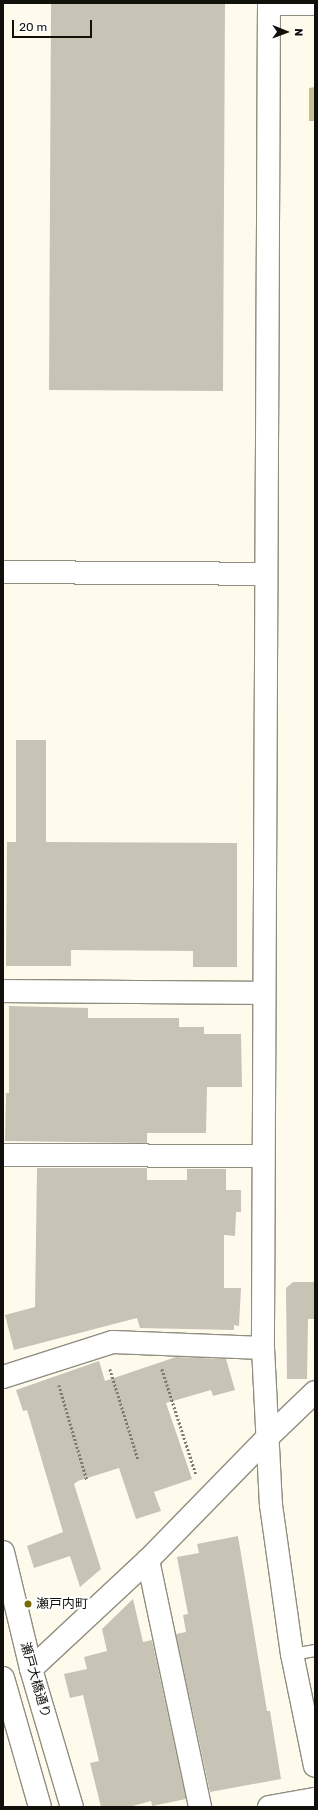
<!DOCTYPE html>
<meta charset="utf-8">
<style>
body{margin:0}
#map{position:relative;width:318px;height:1810px;overflow:hidden;background:#fefbec;font-family:Rubik,"Noto Sans JP",sans-serif}
div>[style]{position:absolute}
.water>*{inset:0;background:#c8bf93}
.building>*{inset:0;background:#c7c4b5}
.path>*{height:2.5px;margin-top:-1.25px;transform-origin:0;background:repeating-linear-gradient(90deg,#7d7b71 0 2px,transparent 0 4px)}
.roads{filter:drop-shadow(1px 0 #908e80) drop-shadow(-1px 0 #908e80) drop-shadow(0 1px #908e80) drop-shadow(0 -1px #908e80)}
.service>*{height:11px;margin:-5.5px;padding:0 5.5px;transform-origin:5.5px;border-radius:5.5px;background:#fff}
.minor>*{height:22px;margin:-11px;padding:0 11px;transform-origin:11px;border-radius:11px;background:#fff}
.tertiary>*{height:22px;margin:-11px;padding:0 11px;transform-origin:11px;border-radius:11px;background:#fff}
.dots>*{width:11px;height:11px;translate:-50% -50%;box-sizing:border-box;border:2px solid #fff;border-radius:50%}
span{translate:-50% -50%;white-space:nowrap;text-align:center;line-height:1.15;-webkit-text-stroke:4px #fff;paint-order:stroke}
.poi-label{font-size:13px;color:#11100b}
.left{translate:0 -50%;text-align:left}
.street-label{font-size:13px;color:#11100b}
.frame{position:absolute;inset:0;border:4px solid #11100b;pointer-events:none}
.north{position:absolute;left:266px;top:12px;width:40px;height:40px;-webkit-text-stroke:3px #fff;paint-order:stroke;rotate:91deg;font-size:11px;font-weight:700;line-height:16px;text-align:center;color:#11100b}
.north::after{content:'';display:block;margin:auto;width:14px;height:18px;background:#11100b;clip-path:polygon(50% 0,100% 100%,50% 72%,0 100%)}
.scale{position:absolute;left:12px;top:20px;width:80px;height:18px;box-sizing:border-box;border:2px solid #11100b;border-top:0;padding-left:5px;font-size:12px;line-height:14px;white-space:nowrap;color:#11100b;-webkit-text-stroke:3px #fff;paint-order:stroke}
</style>
<div id="map">
<div class="water">
<i style="clip-path:polygon(315px 87px,315px 121px,309px 121px,309px 88px)"></i>
</div>
<div class="building">
<i style="clip-path:polygon(51px 3px,225px 3px,223px 391px,49px 390px)"></i>
<i style="clip-path:polygon(16px 740px,46px 740px,46px 842px,237px 843px,237px 967px,193px 967px,193px 951px,71px 950px,71px 966px,6px 966px,7px 842px,16px 842px)"></i>
<i style="clip-path:polygon(9px 1006px,88px 1008px,88px 1018px,179px 1018px,179px 1027px,204px 1027px,204px 1034px,241px 1034px,242px 1087px,207px 1087px,206px 1133px,147px 1133px,147px 1143px,5px 1141px,6px 1093px,9px 1093px)"></i>
<i style="clip-path:polygon(37px 1168px,147px 1168px,147px 1180px,187px 1180px,187px 1169px,226px 1169px,226px 1190px,241px 1190px,241px 1212px,236px 1212px,235px 1236px,224px 1235px,224px 1288px,241px 1288px,239px 1326px,234px 1325px,234px 1330px,140px 1328px,137px 1318px,14px 1350px,5px 1315px,35px 1307px)"></i>
<i style="clip-path:polygon(293px 1282px,315px 1282px,315px 1319px,308px 1319px,307px 1379px,287px 1379px,286px 1288px)"></i>
<i style="clip-path:polygon(176px 1357px,226px 1359px,235px 1390px,213px 1396px,211px 1390px,166px 1403px,192px 1479px,154px 1492px,161px 1511px,136px 1519px,119px 1468px,78px 1481px,74px 1484px,101px 1569px,80px 1587px,70px 1556px,34px 1568px,27px 1546px,63px 1532px,27px 1410px,23px 1411px,16px 1390px,99px 1361px,105px 1381px)"></i>
<i style="clip-path:polygon(238px 1536px,267px 1711px,270px 1711px,281px 1779px,210px 1792px,176px 1634px,186px 1632px,183px 1615px,188px 1614px,177px 1557px,199px 1553px,197px 1544px)"></i>
<i style="clip-path:polygon(133px 1599px,143px 1642px,152px 1640px,186px 1799px,152px 1806px,151px 1801px,129px 1807px,101px 1807px,90px 1763px,99px 1761px,83px 1695px,70px 1698px,64px 1674px,87px 1669px,84px 1657px,107px 1651px,102px 1629px)"></i>
</div>
<div class="path">
<i style="left:110px;top:1369px;width:94px;rotate:72.7deg"></i>
<i style="left:162px;top:1369px;width:110px;rotate:72.1deg"></i>
<i style="left:59px;top:1385px;width:99px;rotate:73.6deg"></i>
</div>
<div class="roads">
<div class="service">
<i style="left:292px;top:1654px;width:23px;rotate:-10deg"></i>
</div>
<div class="minor">
<i style="left:3px;top:991px;width:261px;rotate:0.4deg"></i>
<i style="left:3px;top:1155px;width:260px;rotate:0.2deg"></i>
<i style="left:3px;top:1377px;width:115px;rotate:-17.7deg"></i>
<i style="left:113px;top:1342px;width:150px;rotate:2.3deg"></i>
<i style="left:267px;top:1438px;width:66px;rotate:-43.8deg"></i>
<i style="left:148px;top:1560px;width:252px;rotate:78.1deg"></i>
</div>
<div class="tertiary">
<i style="left:269px;top:3px;width:1345px;rotate:90.26deg"></i>
<i style="left:263px;top:1348px;width:157px;rotate:87.1deg"></i>
<i style="left:271px;top:1505px;width:150px;rotate:82deg"></i>
<i style="left:292px;top:1654px;width:114px;rotate:78.4deg"></i>
<i style="left:269px;top:4px;width:46px"></i>
<i style="left:3px;top:572px;width:263px;rotate:0.4deg"></i>
<i style="left:3px;top:1552px;width:120px;rotate:76.5deg"></i>
<i style="left:31px;top:1669px;width:144px;rotate:73.5deg"></i>
<i style="left:31px;top:1669px;width:160px;rotate:-43deg"></i>
<i style="left:148px;top:1560px;width:170px;rotate:-45.7deg"></i>
<i style="left:3px;top:1678px;width:134px;rotate:74deg"></i>
<i style="left:269px;top:1807px;width:47px;rotate:-9.9deg"></i>
</div>
</div>
<div class="dots">
<i style="left:28px;top:1604px;background:#7a6a01"></i>
</div>
<div class="poi-label">
<span class="left" style="left:36px;top:1604px">瀬戸内町</span>
</div>
<div class="street-label">
<span style="left:35px;top:1680px;rotate:74deg">瀬戸大橋通り</span>
</div>
<div class="frame"></div>
<div class="north">N</div>
<div class="scale">20 m</div>
</div>
